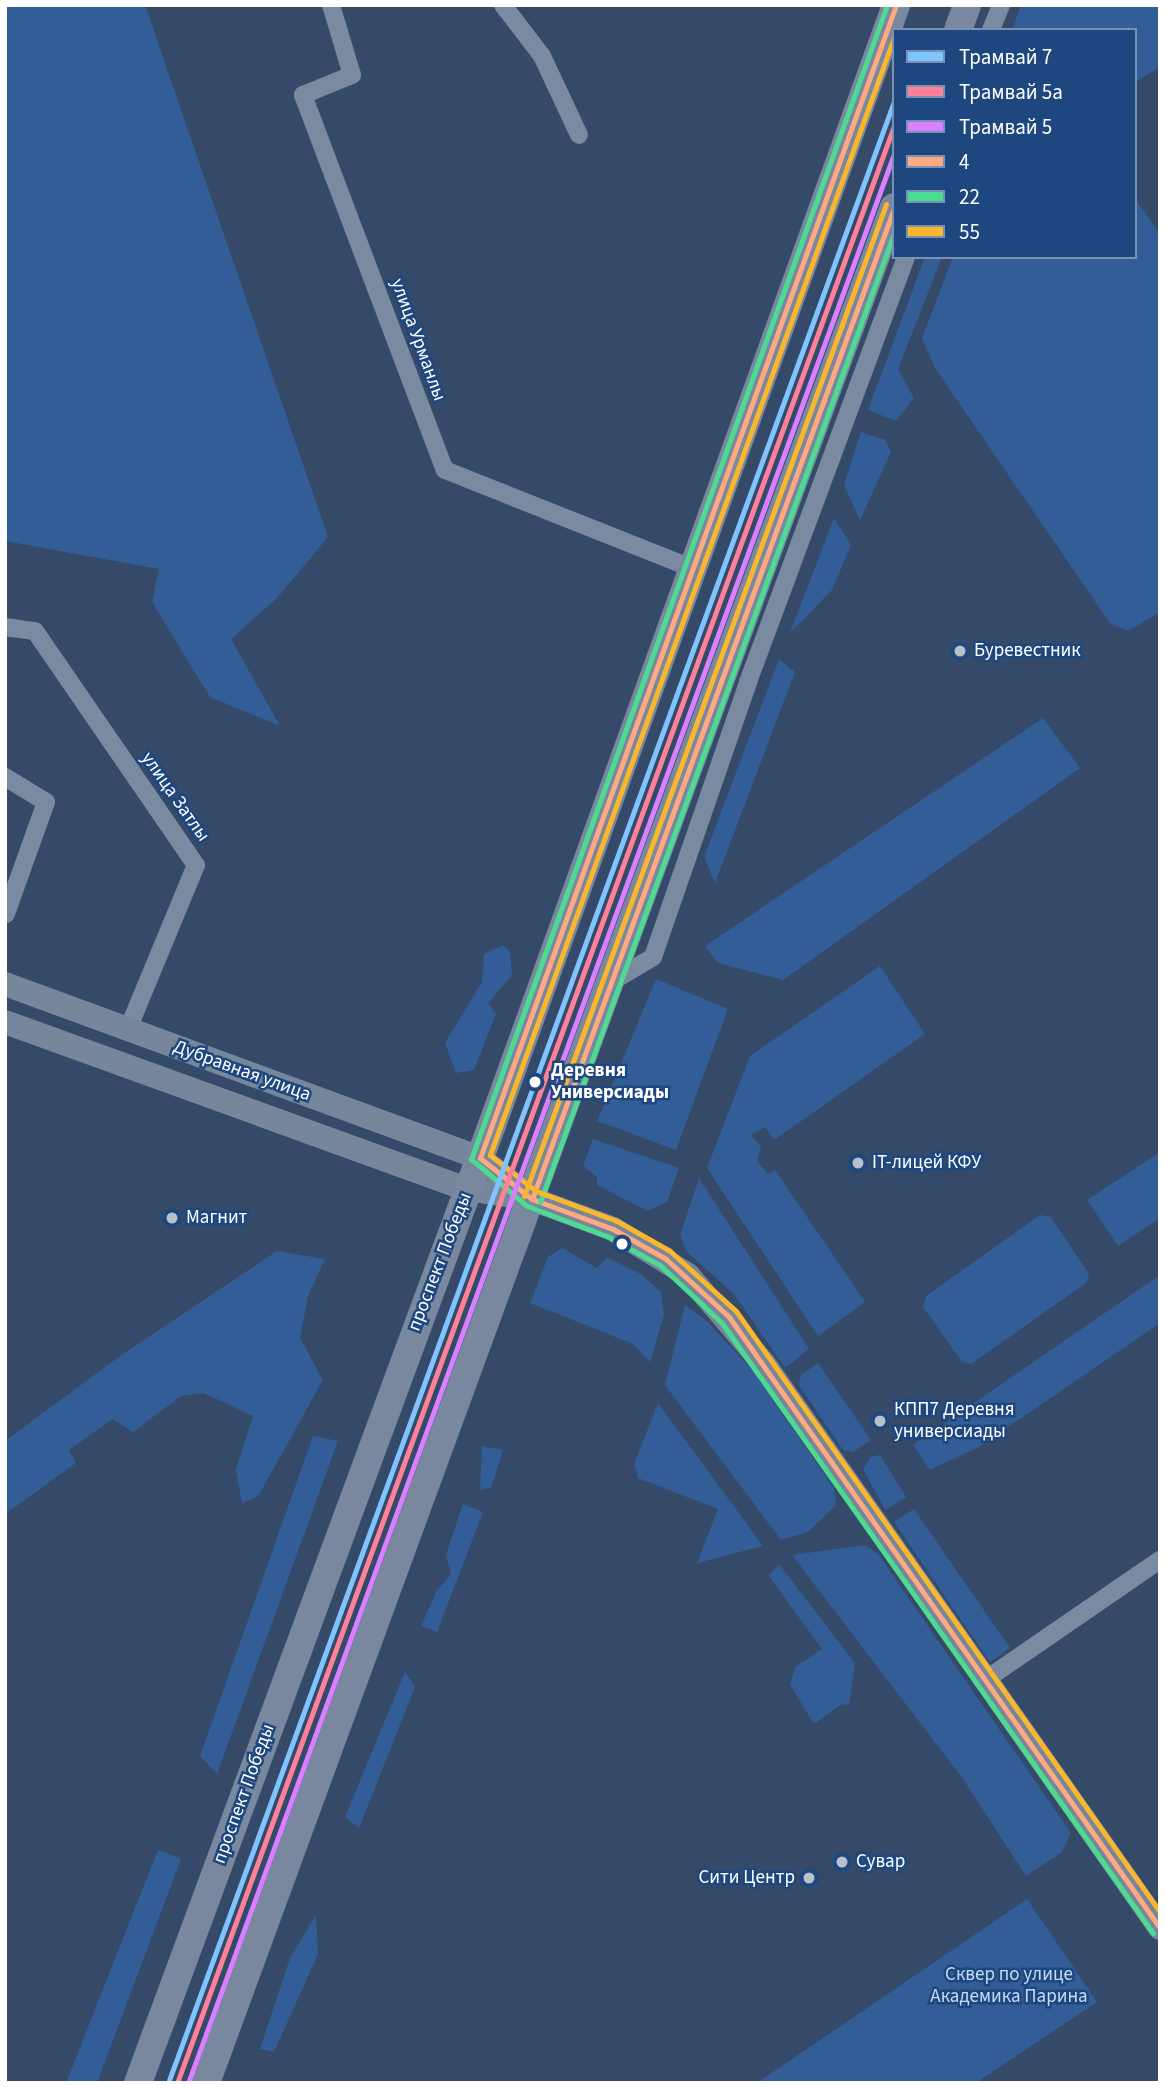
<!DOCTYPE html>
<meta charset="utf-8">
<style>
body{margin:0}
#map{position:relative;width:1165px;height:2088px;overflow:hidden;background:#354a69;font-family:"Source Sans 3",sans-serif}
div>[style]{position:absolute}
.green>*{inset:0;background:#325d97}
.street>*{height:18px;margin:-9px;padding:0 9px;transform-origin:9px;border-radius:9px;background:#7a8aa0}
.secondary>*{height:24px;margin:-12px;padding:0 12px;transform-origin:12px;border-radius:12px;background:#76869b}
.primary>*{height:28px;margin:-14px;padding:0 14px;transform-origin:14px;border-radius:14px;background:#79889e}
.bus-1>*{height:5px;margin:-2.5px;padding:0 2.5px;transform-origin:2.5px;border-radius:2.5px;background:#ffa980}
.bus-2>*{height:5px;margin:-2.5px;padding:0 2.5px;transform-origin:2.5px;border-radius:2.5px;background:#4ddb92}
.bus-3>*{height:5px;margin:-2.5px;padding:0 2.5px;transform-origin:2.5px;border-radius:2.5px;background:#fab62d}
.tram-1>*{height:5px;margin:-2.5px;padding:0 2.5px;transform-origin:2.5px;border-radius:2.5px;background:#80c4ff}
.tram-2>*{height:5px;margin:-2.5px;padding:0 2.5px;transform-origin:2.5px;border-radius:2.5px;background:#ff8098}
.tram-3>*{height:5px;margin:-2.5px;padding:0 2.5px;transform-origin:2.5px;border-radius:2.5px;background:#d880ff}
.dots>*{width:19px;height:19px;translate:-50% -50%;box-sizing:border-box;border:4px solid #1f477f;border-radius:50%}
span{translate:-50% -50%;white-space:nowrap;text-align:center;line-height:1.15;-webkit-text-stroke:5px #1f477f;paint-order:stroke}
.street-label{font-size:19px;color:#fff}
.poi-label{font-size:19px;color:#fff}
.left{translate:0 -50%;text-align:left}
.right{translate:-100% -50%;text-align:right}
.stop-label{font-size:19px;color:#fff;font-weight:700}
.park-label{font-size:19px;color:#c7dbf6}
.frame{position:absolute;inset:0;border:7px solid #fff;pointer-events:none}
.legend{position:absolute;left:892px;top:28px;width:245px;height:231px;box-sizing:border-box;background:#1f477f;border:2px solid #7991b2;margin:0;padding:9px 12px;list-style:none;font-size:21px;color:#fff}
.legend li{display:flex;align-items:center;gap:14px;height:35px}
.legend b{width:35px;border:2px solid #7991b2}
</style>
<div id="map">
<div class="green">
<i style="clip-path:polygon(5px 5px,145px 5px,328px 537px,277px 598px,231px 639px,280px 726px,210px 697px,152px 602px,159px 569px,5px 541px)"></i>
<i style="clip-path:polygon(1021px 5px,1160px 5px,1160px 67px,1135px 82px,1135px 30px,1012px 30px)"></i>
<i style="clip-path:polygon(1135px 199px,1160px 234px,1160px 612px,1128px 631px,1110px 623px,935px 368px,922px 338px,953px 257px,1135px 257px)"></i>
<i style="clip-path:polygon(925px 257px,942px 257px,898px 369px,914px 398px,896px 421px,868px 410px)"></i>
<i style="clip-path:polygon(861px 432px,885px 440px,891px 452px,860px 520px,844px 485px)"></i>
<i style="clip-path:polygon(834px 518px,851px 545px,832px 590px,790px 633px)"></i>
<i style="clip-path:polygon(779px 659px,795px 672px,715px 883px,704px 857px)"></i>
<i style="clip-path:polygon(1043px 718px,1080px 768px,783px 980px,718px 963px,705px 946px)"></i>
<i style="clip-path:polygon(503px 945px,510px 952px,512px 975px,488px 1003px,496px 1014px,474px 1070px,456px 1073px,445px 1043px,482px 982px,484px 954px)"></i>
<i style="clip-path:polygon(880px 966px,925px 1034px,774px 1140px,765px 1127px,751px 1135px,761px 1147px,757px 1161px,768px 1174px,775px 1170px,865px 1302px,818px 1336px,707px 1168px,750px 1056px)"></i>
<i style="clip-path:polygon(656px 979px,728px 1009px,676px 1150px,597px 1121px)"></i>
<i style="clip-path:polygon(593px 1139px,679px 1168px,667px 1202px,648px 1211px,597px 1185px,597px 1177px,583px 1166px)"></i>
<i style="clip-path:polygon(1160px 1152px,1160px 1218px,1118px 1246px,1087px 1200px)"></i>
<i style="clip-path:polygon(699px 1178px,809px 1349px,785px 1368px,733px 1293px,686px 1251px,680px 1235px)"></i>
<i style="clip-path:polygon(1040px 1215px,1051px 1217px,1089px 1274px,1086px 1283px,971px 1364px,962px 1362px,923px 1307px,926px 1296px)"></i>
<i style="clip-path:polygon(562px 1248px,597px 1268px,607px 1258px,639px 1273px,661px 1292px,664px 1315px,650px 1362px,633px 1344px,530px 1303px,548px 1257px)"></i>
<i style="clip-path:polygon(277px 1251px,325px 1259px,308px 1296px,300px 1338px,323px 1380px,259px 1495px,242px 1504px,236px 1470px,253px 1416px,204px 1393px,181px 1396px,133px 1432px,112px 1419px,69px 1450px,76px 1463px,5px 1514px,5px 1441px,120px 1356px)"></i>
<i style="clip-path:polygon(1160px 1275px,1160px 1323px,979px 1447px,930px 1470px,913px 1445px)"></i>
<i style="clip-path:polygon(685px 1305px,706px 1320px,754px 1372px,834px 1488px,836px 1505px,808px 1532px,781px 1540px,665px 1385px)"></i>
<i style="clip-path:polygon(818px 1363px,871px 1440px,853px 1452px,843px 1450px,799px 1385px,801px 1375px)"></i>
<i style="clip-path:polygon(658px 1403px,763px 1546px,697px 1563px,718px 1509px,638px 1478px,634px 1464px)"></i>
<i style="clip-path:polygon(313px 1436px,338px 1441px,217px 1774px,200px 1756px)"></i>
<i style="clip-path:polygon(482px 1446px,503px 1450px,491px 1488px,480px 1490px)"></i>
<i style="clip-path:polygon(880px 1455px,906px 1497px,885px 1510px,863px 1469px,871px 1457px)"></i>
<i style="clip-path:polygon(463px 1504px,483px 1512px,437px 1632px,421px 1626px,437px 1590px,451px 1574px,446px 1555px)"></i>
<i style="clip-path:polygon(914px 1509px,1010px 1648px,990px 1662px,894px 1522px)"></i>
<i style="clip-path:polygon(865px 1545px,878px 1554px,1071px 1833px,1061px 1853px,1026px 1876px,963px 1779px,792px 1555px)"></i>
<i style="clip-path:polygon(779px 1564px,855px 1663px,849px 1705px,842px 1704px,814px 1724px,790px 1685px,795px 1667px,822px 1649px,769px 1576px)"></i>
<i style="clip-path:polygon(405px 1672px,415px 1687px,359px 1828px,345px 1817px)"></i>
<i style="clip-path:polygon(158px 1850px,181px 1859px,97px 2083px,66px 2083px)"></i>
<i style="clip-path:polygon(1027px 1899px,1097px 2002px,976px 2083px,757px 2083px)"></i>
<i style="clip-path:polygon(316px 1915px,318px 1954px,274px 2052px,260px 2049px,290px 1958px)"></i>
</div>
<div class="street">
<i style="left:331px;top:5px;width:73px;rotate:73.3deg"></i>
<i style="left:352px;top:75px;width:53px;rotate:157.8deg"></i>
<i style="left:303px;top:95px;width:401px;rotate:69.3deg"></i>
<i style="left:445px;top:470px;width:265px;rotate:21.7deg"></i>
<i style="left:503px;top:5px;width:64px;rotate:52.6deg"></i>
<i style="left:542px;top:56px;width:87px;rotate:64.9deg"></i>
<i style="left:991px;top:30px;width:27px;rotate:-68deg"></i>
<i style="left:5px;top:627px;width:30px;rotate:8deg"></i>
<i style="left:35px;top:631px;width:284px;rotate:55.5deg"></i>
<i style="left:196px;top:865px;width:178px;rotate:112.5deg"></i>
<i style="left:5px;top:777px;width:48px;rotate:31.4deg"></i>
<i style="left:46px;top:802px;width:119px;rotate:109.7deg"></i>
<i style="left:611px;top:982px;width:49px;rotate:-30.8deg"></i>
<i style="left:653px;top:957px;width:291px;rotate:-70.9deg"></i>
<i style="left:748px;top:682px;width:453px;rotate:-69.6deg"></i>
<i style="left:988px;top:1678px;width:209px;rotate:-34.5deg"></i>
</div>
<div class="secondary">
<i style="left:5px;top:984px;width:506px;rotate:20.12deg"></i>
<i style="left:480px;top:1158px;width:63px;rotate:38.5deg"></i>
<i style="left:5px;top:1022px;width:491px;rotate:19.9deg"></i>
<i style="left:467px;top:1189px;width:66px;rotate:8.7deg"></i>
<i style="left:532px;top:1199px;width:86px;rotate:20.3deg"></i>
<i style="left:613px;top:1229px;width:88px;rotate:31.5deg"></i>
<i style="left:688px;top:1275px;width:117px;rotate:49.5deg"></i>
<i style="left:764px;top:1364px;width:689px;rotate:54.93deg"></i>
</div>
<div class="primary">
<i style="left:958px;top:30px;width:27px;rotate:-70deg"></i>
<i style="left:138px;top:2083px;width:1021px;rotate:-69.72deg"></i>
<i style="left:492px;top:1125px;width:1191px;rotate:-70.16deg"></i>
<i style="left:206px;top:2083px;width:1998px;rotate:-69.86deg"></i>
</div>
<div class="bus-1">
<i style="left:896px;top:5px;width:1226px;rotate:109.84deg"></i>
<i style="left:480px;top:1158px;width:66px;rotate:38.3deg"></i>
<i style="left:532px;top:1199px;width:86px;rotate:20.3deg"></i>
<i style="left:613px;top:1229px;width:61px;rotate:29.5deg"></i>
<i style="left:666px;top:1259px;width:86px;rotate:42.6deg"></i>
<i style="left:729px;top:1317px;width:748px;rotate:54.8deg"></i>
<i style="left:532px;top:1199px;width:1055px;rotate:-69.93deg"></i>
</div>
<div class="bus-2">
<i style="left:887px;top:5px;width:1227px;rotate:109.82deg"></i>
<i style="left:471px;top:1159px;width:73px;rotate:40deg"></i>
<i style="left:527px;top:1206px;width:88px;rotate:20.7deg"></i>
<i style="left:609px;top:1237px;width:60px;rotate:29.1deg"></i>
<i style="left:661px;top:1266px;width:83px;rotate:43.1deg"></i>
<i style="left:722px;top:1323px;width:747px;rotate:54.76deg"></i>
<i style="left:540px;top:1202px;width:1032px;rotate:-69.93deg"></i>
</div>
<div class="bus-3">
<i style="left:894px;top:37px;width:1189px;rotate:109.87deg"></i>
<i style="left:490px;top:1155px;width:58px;rotate:38deg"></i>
<i style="left:536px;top:1191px;width:86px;rotate:20.3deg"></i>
<i style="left:617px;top:1221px;width:61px;rotate:29.5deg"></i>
<i style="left:670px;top:1251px;width:89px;rotate:42.3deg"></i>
<i style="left:736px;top:1311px;width:736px;rotate:54.8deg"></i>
<i style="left:524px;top:1196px;width:1056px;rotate:-69.95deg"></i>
</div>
<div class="tram-1">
<i style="left:168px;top:2083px;width:2111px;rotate:-69.88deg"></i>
</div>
<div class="tram-2">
<i style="left:177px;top:2083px;width:2084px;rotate:-69.88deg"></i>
</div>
<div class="tram-3">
<i style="left:188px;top:2083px;width:2054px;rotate:-69.9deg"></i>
</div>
<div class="dots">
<i style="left:960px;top:651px;background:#b8c0ca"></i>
<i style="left:535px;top:1082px;background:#fff"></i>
<i style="left:858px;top:1163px;background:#b8c0ca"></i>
<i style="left:172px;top:1218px;background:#b8c0ca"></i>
<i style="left:622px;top:1244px;background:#fff"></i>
<i style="left:880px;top:1421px;background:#b8c0ca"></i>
<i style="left:842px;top:1862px;background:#b8c0ca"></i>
<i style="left:809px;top:1878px;background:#b8c0ca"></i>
</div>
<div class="street-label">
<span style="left:418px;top:340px;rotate:70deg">улица Урманлы</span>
<span style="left:175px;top:797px;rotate:55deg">улица Затлы</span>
<span style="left:242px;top:1071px;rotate:20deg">Дубравная улица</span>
<span style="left:440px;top:1262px;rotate:-69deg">проспект Победы</span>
<span style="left:244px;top:1794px;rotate:-70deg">проспект Победы</span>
</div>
<div class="poi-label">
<span class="left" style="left:974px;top:651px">Буревестник</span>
<span class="left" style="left:872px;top:1163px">IT-лицей КФУ</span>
<span class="left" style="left:186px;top:1218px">Магнит</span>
<span class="left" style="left:894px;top:1421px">КПП7 Деревня<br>универсиады</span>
<span class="left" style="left:856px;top:1862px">Сувар</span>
<span class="right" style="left:795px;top:1878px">Сити Центр</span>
</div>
<div class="stop-label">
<span class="left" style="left:551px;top:1082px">Деревня<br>Универсиады</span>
</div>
<div class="park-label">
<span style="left:1009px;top:1986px">Сквер по улице<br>Академика Парина</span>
</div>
<div class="frame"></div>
<ul class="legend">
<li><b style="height:9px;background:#80c4ff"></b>Трамвай 7</li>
<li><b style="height:9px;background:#ff8098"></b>Трамвай 5а</li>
<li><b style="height:9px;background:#d880ff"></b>Трамвай 5</li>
<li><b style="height:9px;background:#ffa980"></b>4</li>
<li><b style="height:9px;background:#4ddb92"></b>22</li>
<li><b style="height:9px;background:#fab62d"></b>55</li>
</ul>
</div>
